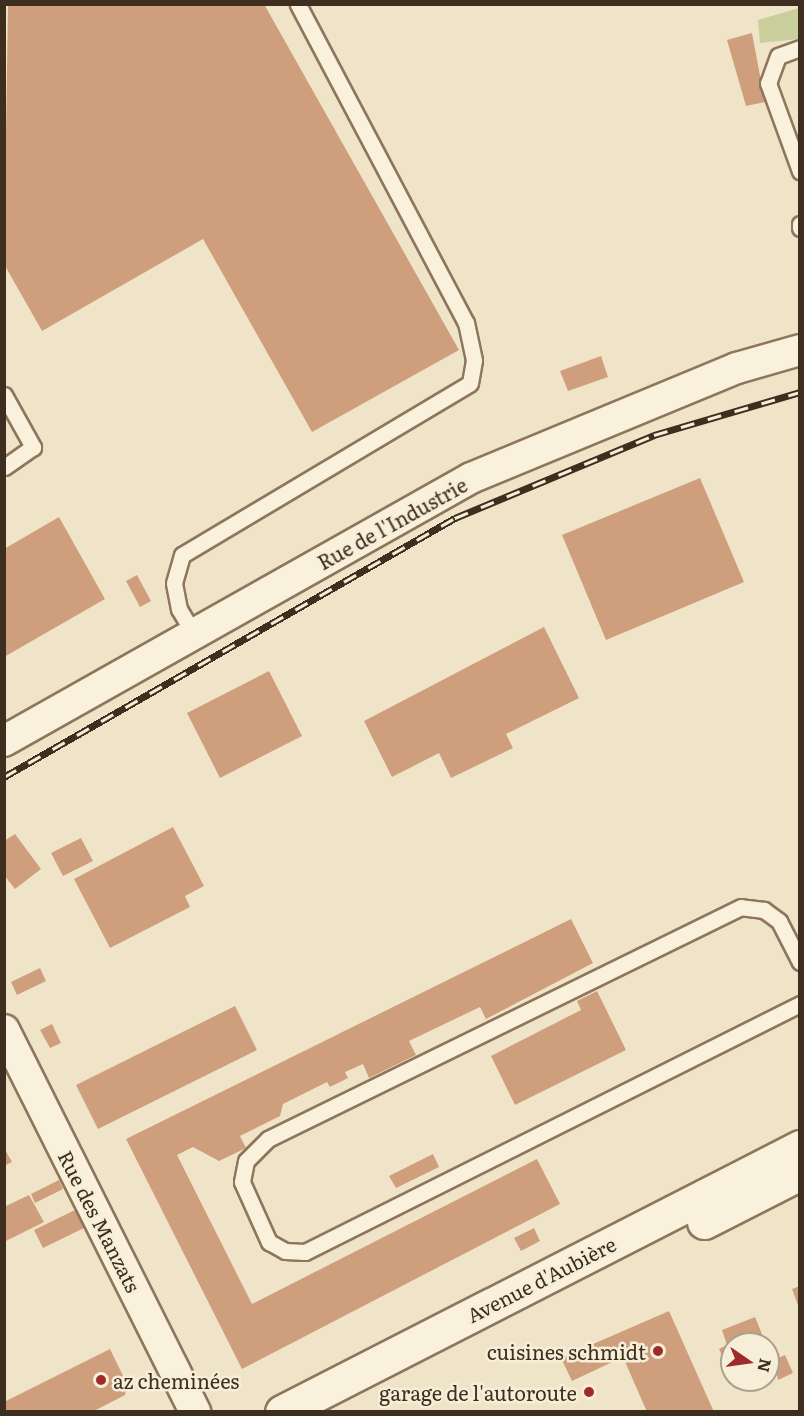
<!DOCTYPE html>
<meta charset="utf-8">
<style>
body{margin:0}
#map{position:relative;width:804px;height:1416px;overflow:hidden;background:#f0e4c8;font-family:Literata,serif}
div>[style]{position:absolute}
.green>*{inset:0;background:#c9cf9b}
.building>*{inset:0;background:#cf9f7d}
.roads{filter:drop-shadow(2px 0 #8d765c) drop-shadow(-2px 0 #8d765c) drop-shadow(0 2px #8d765c) drop-shadow(0 -2px #8d765c)}
.lane>*{height:15px;margin:-7.5px;padding:0 7.5px;transform-origin:7.5px;border-radius:7.5px;background:#faf1dc}
.street>*{height:30px;margin:-15px;padding:0 15px;transform-origin:15px;border-radius:15px;background:#faf1dc}
.secondary>*{height:33px;margin:-16.5px;padding:0 16.5px;transform-origin:16.5px;border-radius:16.5px;background:#faf1dc}
.rail>*{height:7px;margin-top:-3.5px;transform-origin:0;background:repeating-linear-gradient(90deg,#f7eed8 0 14px,#3d2e20 0 28px);box-sizing:border-box;border-block:2px solid #3d2e20}
.dots>*{width:16px;height:16px;translate:-50% -50%;box-sizing:border-box;border:3px solid #f7eed8;border-radius:50%}
span{translate:-50% -50%;white-space:nowrap;text-align:center;line-height:1.15;-webkit-text-stroke:5px #f7eed8;paint-order:stroke}
.street-label{font-size:20px;color:#3d2e20}
.poi-label{font-size:20px;color:#3d2e20}
.right{translate:-100% -50%;text-align:right}
.left{translate:0 -50%;text-align:left}
.frame{position:absolute;inset:0;border:6px solid #3d2e20;pointer-events:none}
.north{position:absolute;left:720px;top:1332px;width:60px;height:60px;box-sizing:border-box;background:#f7eed8;border:2px solid #ada18e;border-radius:50%;rotate:103deg;font-size:16px;font-weight:700;line-height:24px;text-align:center;color:#3d2e20}
.north::after{content:'';display:block;margin:auto;width:21px;height:27px;background:#9e2a2b;clip-path:polygon(50% 0,100% 100%,50% 72%,0 100%)}
</style>
<div id="map">
<div class="green">
<i style="clip-path:polygon(799px 8px,799px 39px,760px 43px,758px 20px)"></i>
</div>
<div class="building">
<i style="clip-path:polygon(8px 4px,264px 4px,459px 350px,312px 432px,203px 239px,42px 331px,4px 264px)"></i>
<i style="clip-path:polygon(752px 33px,765px 102px,746px 106px,727px 40px)"></i>
<i style="clip-path:polygon(601px 356px,608px 377px,568px 391px,560px 371px)"></i>
<i style="clip-path:polygon(700px 478px,744px 582px,606px 640px,562px 535px)"></i>
<i style="clip-path:polygon(59px 517px,105px 599px,4px 657px,4px 549px)"></i>
<i style="clip-path:polygon(137px 575px,151px 601px,140px 607px,126px 581px)"></i>
<i style="clip-path:polygon(544px 627px,579px 698px,506px 734px,513px 748px,451px 778px,439px 753px,392px 777px,364px 721px)"></i>
<i style="clip-path:polygon(269px 671px,302px 736px,220px 778px,187px 713px)"></i>
<i style="clip-path:polygon(173px 827px,204px 886px,185px 896px,190px 907px,110px 948px,74px 879px)"></i>
<i style="clip-path:polygon(15px 834px,41px 869px,15px 889px,4px 875px,4px 841px)"></i>
<i style="clip-path:polygon(81px 838px,93px 861px,63px 876px,51px 853px)"></i>
<i style="clip-path:polygon(571px 919px,593px 963px,486px 1019px,480px 1007px,409px 1041px,416px 1055px,369px 1078px,363px 1064px,345px 1072px,348px 1078px,330px 1087px,327px 1082px,283px 1104px,280px 1116px,240px 1136px,246px 1148px,219px 1161px,193px 1147px,177px 1155px,252px 1304px,537px 1159px,560px 1204px,242px 1369px,126px 1139px)"></i>
<i style="clip-path:polygon(40px 968px,46px 981px,17px 995px,11px 982px)"></i>
<i style="clip-path:polygon(597px 991px,626px 1050px,515px 1105px,491px 1056px,581px 1010px,577px 1001px)"></i>
<i style="clip-path:polygon(235px 1006px,257px 1050px,98px 1129px,76px 1085px)"></i>
<i style="clip-path:polygon(52px 1024px,61px 1043px,50px 1048px,40px 1030px)"></i>
<i style="clip-path:polygon(4px 1148px,12px 1162px,4px 1166px)"></i>
<i style="clip-path:polygon(433px 1154px,439px 1167px,396px 1188px,389px 1176px)"></i>
<i style="clip-path:polygon(59px 1180px,63px 1189px,35px 1203px,31px 1194px)"></i>
<i style="clip-path:polygon(29px 1195px,44px 1222px,4px 1242px,4px 1207px)"></i>
<i style="clip-path:polygon(75px 1210px,84px 1228px,43px 1248px,34px 1230px)"></i>
<i style="clip-path:polygon(534px 1228px,540px 1241px,521px 1251px,514px 1238px)"></i>
<i style="clip-path:polygon(800px 1286px,800px 1308px,799px 1308px,792px 1289px)"></i>
<i style="clip-path:polygon(669px 1311px,714px 1412px,647px 1412px,623px 1357px,572px 1381px,561px 1358px)"></i>
<i style="clip-path:polygon(755px 1317px,766px 1344px,732px 1344px,732px 1359px,725px 1362px,719px 1349px,727px 1345px,722px 1330px)"></i>
<i style="clip-path:polygon(110px 1349px,127px 1384px,125px 1395px,92px 1412px,4px 1412px,4px 1402px)"></i>
<i style="clip-path:polygon(785px 1355px,793px 1373px,778px 1380px,774px 1360px)"></i>
</div>
<div class="roads">
<div class="lane">
<i style="left:800px;top:48px;width:23px;rotate:160deg"></i>
<i style="left:778px;top:56px;width:29px;rotate:110deg"></i>
<i style="left:768px;top:83px;width:94px;rotate:70deg"></i>
<i style="left:800px;top:224px;width:4px;rotate:90deg"></i>
<i style="left:4px;top:395px;width:60px;rotate:60.9deg"></i>
<i style="left:33px;top:447px;width:35px;rotate:145deg"></i>
<i style="left:194px;top:634px;width:29px;rotate:-121deg"></i>
<i style="left:179px;top:609px;width:26px;rotate:-101deg"></i>
<i style="left:174px;top:583px;width:29px;rotate:-74deg"></i>
<i style="left:182px;top:555px;width:335px;rotate:-30.8deg"></i>
<i style="left:470px;top:383px;width:23px;rotate:-80deg"></i>
<i style="left:474px;top:360px;width:38px;rotate:-102deg"></i>
<i style="left:466px;top:323px;width:361px;rotate:-117.8deg"></i>
<i style="left:800px;top:962px;width:46px;rotate:-117.1deg"></i>
<i style="left:779px;top:921px;width:19px;rotate:-144deg"></i>
<i style="left:764px;top:910px;width:23px;rotate:-173deg"></i>
<i style="left:741px;top:907px;width:527px;rotate:153.87deg"></i>
<i style="left:268px;top:1139px;width:31px;rotate:135deg"></i>
<i style="left:246px;top:1161px;width:21px;rotate:101deg"></i>
<i style="left:242px;top:1182px;width:66px;rotate:65.8deg"></i>
<i style="left:269px;top:1242px;width:18px;rotate:29deg"></i>
<i style="left:285px;top:1251px;width:20px;rotate:3deg"></i>
<i style="left:305px;top:1252px;width:554px;rotate:-26.61deg"></i>
</div>
<div class="street">
<i style="left:4px;top:741px;width:536px;rotate:-29.39deg"></i>
<i style="left:471px;top:478px;width:288px;rotate:-22.5deg"></i>
<i style="left:737px;top:368px;width:66px;rotate:-15.9deg"></i>
<i style="left:4px;top:1030px;width:427px;rotate:63.4deg"></i>
</div>
<div class="secondary">
<i style="left:704px;top:1222px;width:108px;rotate:-27deg"></i>
<i style="left:282px;top:1412px;width:582px;rotate:-27.09deg"></i>
</div>
</div>
<div class="rail">
<i style="left:4px;top:777px;width:520px;rotate:-29.87deg"></i>
<i style="left:455px;top:518px;width:216px;rotate:-22.6deg"></i>
<i style="left:654px;top:435px;width:152px;rotate:-16.4deg"></i>
</div>
<div class="dots">
<i style="left:658px;top:1351px;background:#9e2a2b"></i>
<i style="left:101px;top:1380px;background:#9e2a2b"></i>
<i style="left:589px;top:1392px;background:#9e2a2b"></i>
</div>
<div class="street-label">
<span style="left:392px;top:523px;rotate:-29deg">Rue de l'Industrie</span>
<span style="left:100px;top:1221px;rotate:63deg">Rue des Manzats</span>
<span style="left:541px;top:1279px;rotate:-27deg">Avenue d'Aubière</span>
</div>
<div class="poi-label">
<span class="right" style="left:646px;top:1351px">cuisines schmidt</span>
<span class="left" style="left:113px;top:1380px">az cheminées</span>
<span class="right" style="left:577px;top:1392px">garage de l'autoroute</span>
</div>
<div class="frame"></div>
<div class="north">N</div>
</div>
